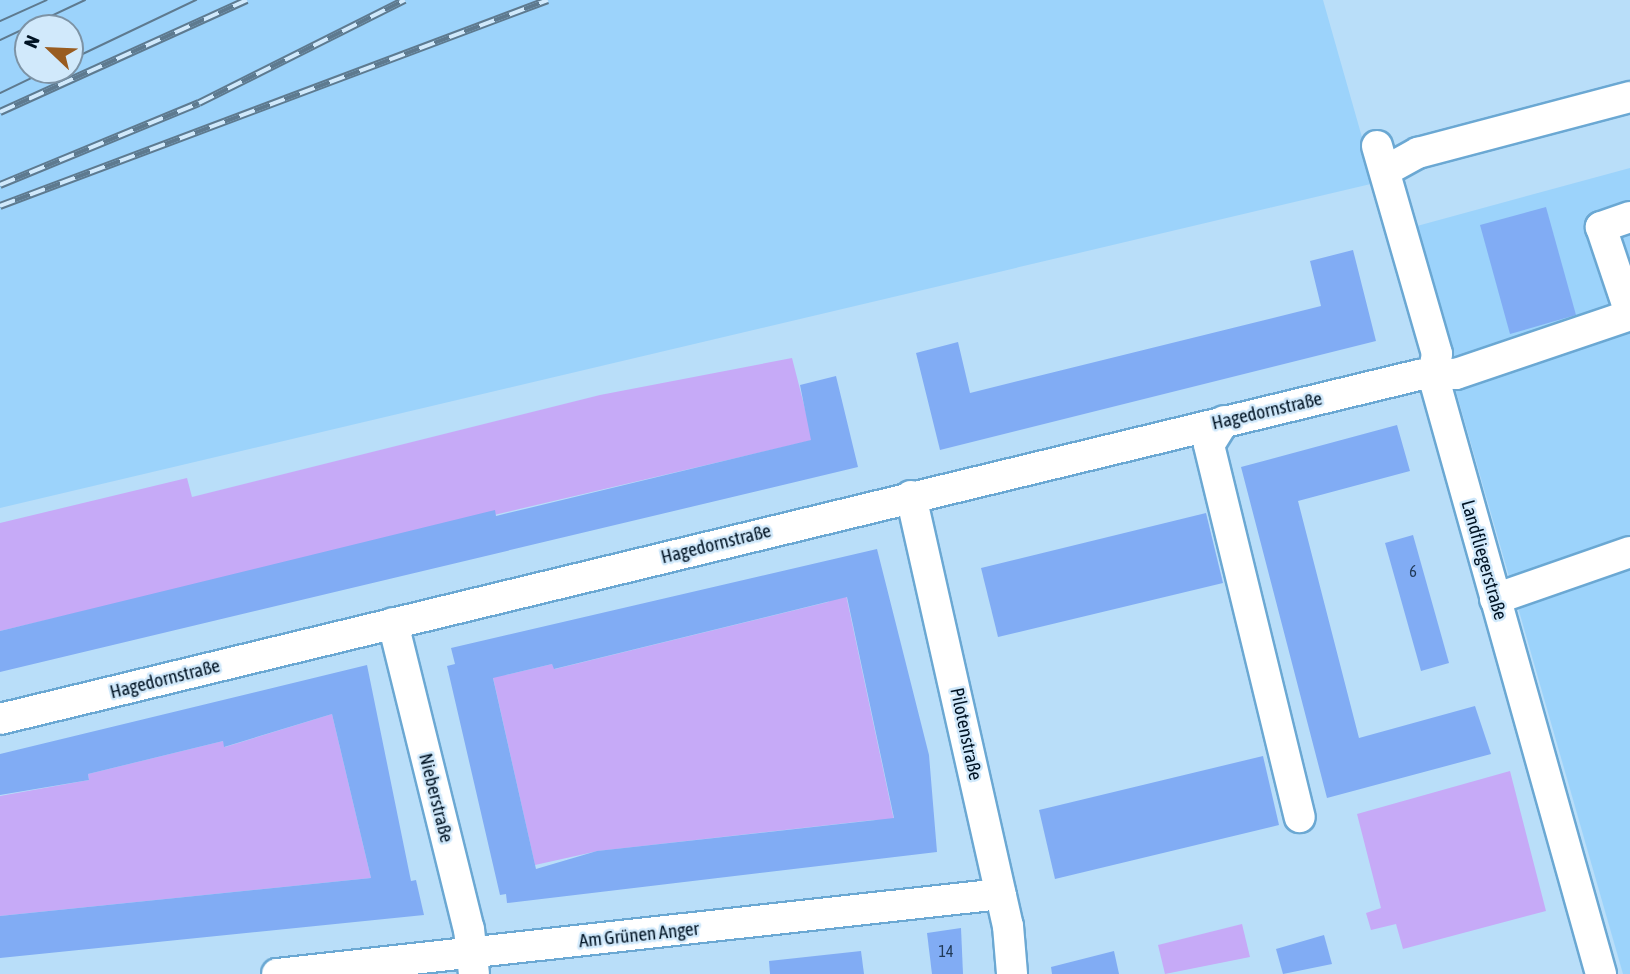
<!DOCTYPE html>
<meta charset="utf-8">
<style>
body{margin:0}
#map{position:relative;width:1630px;height:974px;overflow:hidden;background:#b9def9;font-family:"Asap Condensed",sans-serif}
div>[style]{position:absolute}
.built>*{inset:0;background:#9cd3fb}
.green>*{inset:0;background:#c6aaf7}
.building>*{inset:0;background:#81acf4}
.roads{filter:drop-shadow(2px 0 #6ba8d3) drop-shadow(-2px 0 #6ba8d3) drop-shadow(0 2px #6ba8d3) drop-shadow(0 -2px #6ba8d3)}
.minor>*{height:30px;margin:-15px;padding:0 15px;transform-origin:15px;border-radius:15px;background:#fff}
.tram>*{height:2px;margin:-1px;padding:0 1px;transform-origin:1px;border-radius:1px;background:#5e7a8f}
.rail>*{height:8px;margin-top:-4px;transform-origin:0;background:repeating-linear-gradient(90deg,#d1e9fb 0 16px,#5e7a8f 0 32px);box-sizing:border-box;border-block:2px solid #5e7a8f}
span{translate:-50% -50%;white-space:nowrap;text-align:center;line-height:1.15;-webkit-text-stroke:5px #d1e9fb;paint-order:stroke}
.number-label{font-size:16px;color:#203957}
.number-label span{-webkit-text-stroke-width:0}
.street-label{font-size:19px;color:#001323}
.north{position:absolute;left:14px;top:14px;width:70px;height:70px;box-sizing:border-box;background:#d1e9fb;border:2px solid #7d93a5;border-radius:50%;rotate:293deg;font-size:19px;font-weight:700;line-height:28px;text-align:center;color:#001323}
.north::after{content:'';display:block;margin:auto;width:24px;height:32px;background:#995c20;clip-path:polygon(50% 0,100% 100%,50% 72%,0 100%)}
</style>
<div id="map">
<div class="built">
<i style="clip-path:polygon(evenodd,0 0,1323px 0,1375px 183px,0 508px,0 0,28px 28px,70px 28px,70px 70px,28px 70px,28px 28px)"></i>
<i style="clip-path:polygon(1630px 168px,1630px 974px,1623px 974px,1447px 360px,1417px 226px)"></i>
</div>
<div class="green">
<i style="clip-path:polygon(792px 358px,813px 440px,0 631px,0 523px,187px 478px,192px 497px,600px 395px)"></i>
<i style="clip-path:polygon(845px 590px,895px 825px,874px 820px,598px 851px,535px 865px,492px 673px,506px 675px,552px 664px,555px 669px,828px 602px)"></i>
<i style="clip-path:polygon(332px 714px,371px 878px,0 916px,0 796px,89px 780px,88px 774px,223px 741px,225px 747px)"></i>
<i style="clip-path:polygon(1510px 771px,1546px 911px,1403px 949px,1396px 924px,1371px 930px,1366px 913px,1381px 908px,1357px 814px)"></i>
<i style="clip-path:polygon(1242px 924px,1250px 957px,1165px 974px,1158px 945px)"></i>
</div>
<div class="building">
<i style="clip-path:polygon(1546px 207px,1576px 315px,1510px 334px,1480px 225px)"></i>
<i style="clip-path:polygon(1353px 250px,1376px 341px,940px 450px,916px 353px,958px 342px,970px 393px,1321px 306px,1310px 261px)"></i>
<i style="clip-path:polygon(836px 376px,858px 467px,0 672px,0 631px,495px 510px,496px 516px,811px 440px,800px 385px)"></i>
<i style="clip-path:polygon(1397px 425px,1410px 471px,1298px 501px,1359px 738px,1475px 706px,1491px 754px,1327px 798px,1241px 467px)"></i>
<i style="clip-path:polygon(1206px 513px,1223px 583px,998px 637px,981px 568px)"></i>
<i style="clip-path:polygon(1413px 535px,1449px 663px,1421px 671px,1385px 543px)"></i>
<i style="clip-path:polygon(evenodd,877px 549px,929px 755px,937px 852px,507px 903px,506px 894px,500px 895px,447px 666px,455px 664px,451px 648px,877px 549px,847px 597px,894px 818px,597px 851px,536px 869px,493px 678px,552px 664px,554px 669px,847px 597px)"></i>
<i style="clip-path:polygon(367px 665px,411px 881px,416px 880px,424px 915px,0 958px,0 916px,371px 878px,332px 714px,224px 747px,223px 741px,88px 774px,89px 780px,0 795px,0 754px)"></i>
<i style="clip-path:polygon(1263px 756px,1279px 825px,1055px 879px,1039px 810px)"></i>
<i style="clip-path:polygon(961px 928px,963px 974px,932px 974px,927px 933px)"></i>
<i style="clip-path:polygon(1324px 935px,1332px 964px,1283px 974px,1276px 949px)"></i>
<i style="clip-path:polygon(861px 951px,864px 974px,770px 974px,769px 961px)"></i>
<i style="clip-path:polygon(1114px 951px,1119px 974px,1052px 974px,1051px 967px)"></i>
</div>
<div class="roads">
<div class="minor">
<i style="left:1377px;top:146px;width:216px;rotate:73.9deg"></i>
<i style="left:1437px;top:354px;width:21px;rotate:101deg"></i>
<i style="left:1433px;top:375px;width:622px;rotate:74.33deg"></i>
<i style="left:1385px;top:171px;width:38px;rotate:-29deg"></i>
<i style="left:1418px;top:153px;width:219px;rotate:-14.8deg"></i>
<i style="left:1630px;top:217px;width:31px;rotate:161deg"></i>
<i style="left:1601px;top:227px;width:91px;rotate:71.4deg"></i>
<i style="left:1224px;top:421px;width:28px;rotate:122deg"></i>
<i style="left:1209px;top:445px;width:383px;rotate:76.3deg"></i>
<i style="left:911px;top:496px;width:441px;rotate:77.3deg"></i>
<i style="left:1008px;top:926px;width:48px;rotate:85.2deg"></i>
<i style="left:1495px;top:599px;width:143px;rotate:-19.2deg"></i>
<i style="left:393px;top:623px;width:315px;rotate:76.1deg"></i>
<i style="left:469px;top:929px;width:45px;rotate:83.7deg"></i>
<i style="left:0;top:719px;width:1460px;rotate:-13.63deg"></i>
<i style="left:1419px;top:375px;width:37px;rotate:-2deg"></i>
<i style="left:1456px;top:374px;width:184px;rotate:-18.7deg"></i>
<i style="left:277px;top:974px;width:728px;rotate:-6.31deg"></i>
</div>
</div>
<div class="tram">
<i style="left:0;top:21px;width:51px;rotate:-24.1deg"></i>
<i style="left:0;top:40px;width:94px;rotate:-25.2deg"></i>
<i style="left:70px;top:60px;width:140px;rotate:-25.5deg"></i>
<i style="left:0;top:93px;width:53px;rotate:-25.6deg"></i>
</div>
<div class="rail">
<i style="left:0;top:112px;width:271px;rotate:-24.4deg"></i>
<i style="left:0;top:185px;width:215px;rotate:-22.4deg"></i>
<i style="left:199px;top:103px;width:230px;rotate:-26.6deg"></i>
<i style="left:0;top:206px;width:585px;rotate:-20.6deg"></i>
</div>
<div class="number-label">
<span style="left:1413px;top:571px">6</span>
<span style="left:946px;top:951px">14</span>
</div>
<div class="street-label">
<span style="left:1267px;top:411px;rotate:-13deg">Hagedornstraße</span>
<span style="left:716px;top:544px;rotate:-14deg">Hagedornstraße</span>
<span style="left:1484px;top:560px;rotate:74deg">Landfliegerstraße</span>
<span style="left:165px;top:679px;rotate:-14deg">Hagedornstraße</span>
<span style="left:966px;top:734px;rotate:78deg">Pilotenstraße</span>
<span style="left:436px;top:798px;rotate:76deg">Nieberstraße</span>
<span style="left:639px;top:935px;rotate:-6deg">Am Grünen Anger</span>
</div>
<div class="north">N</div>
</div>
